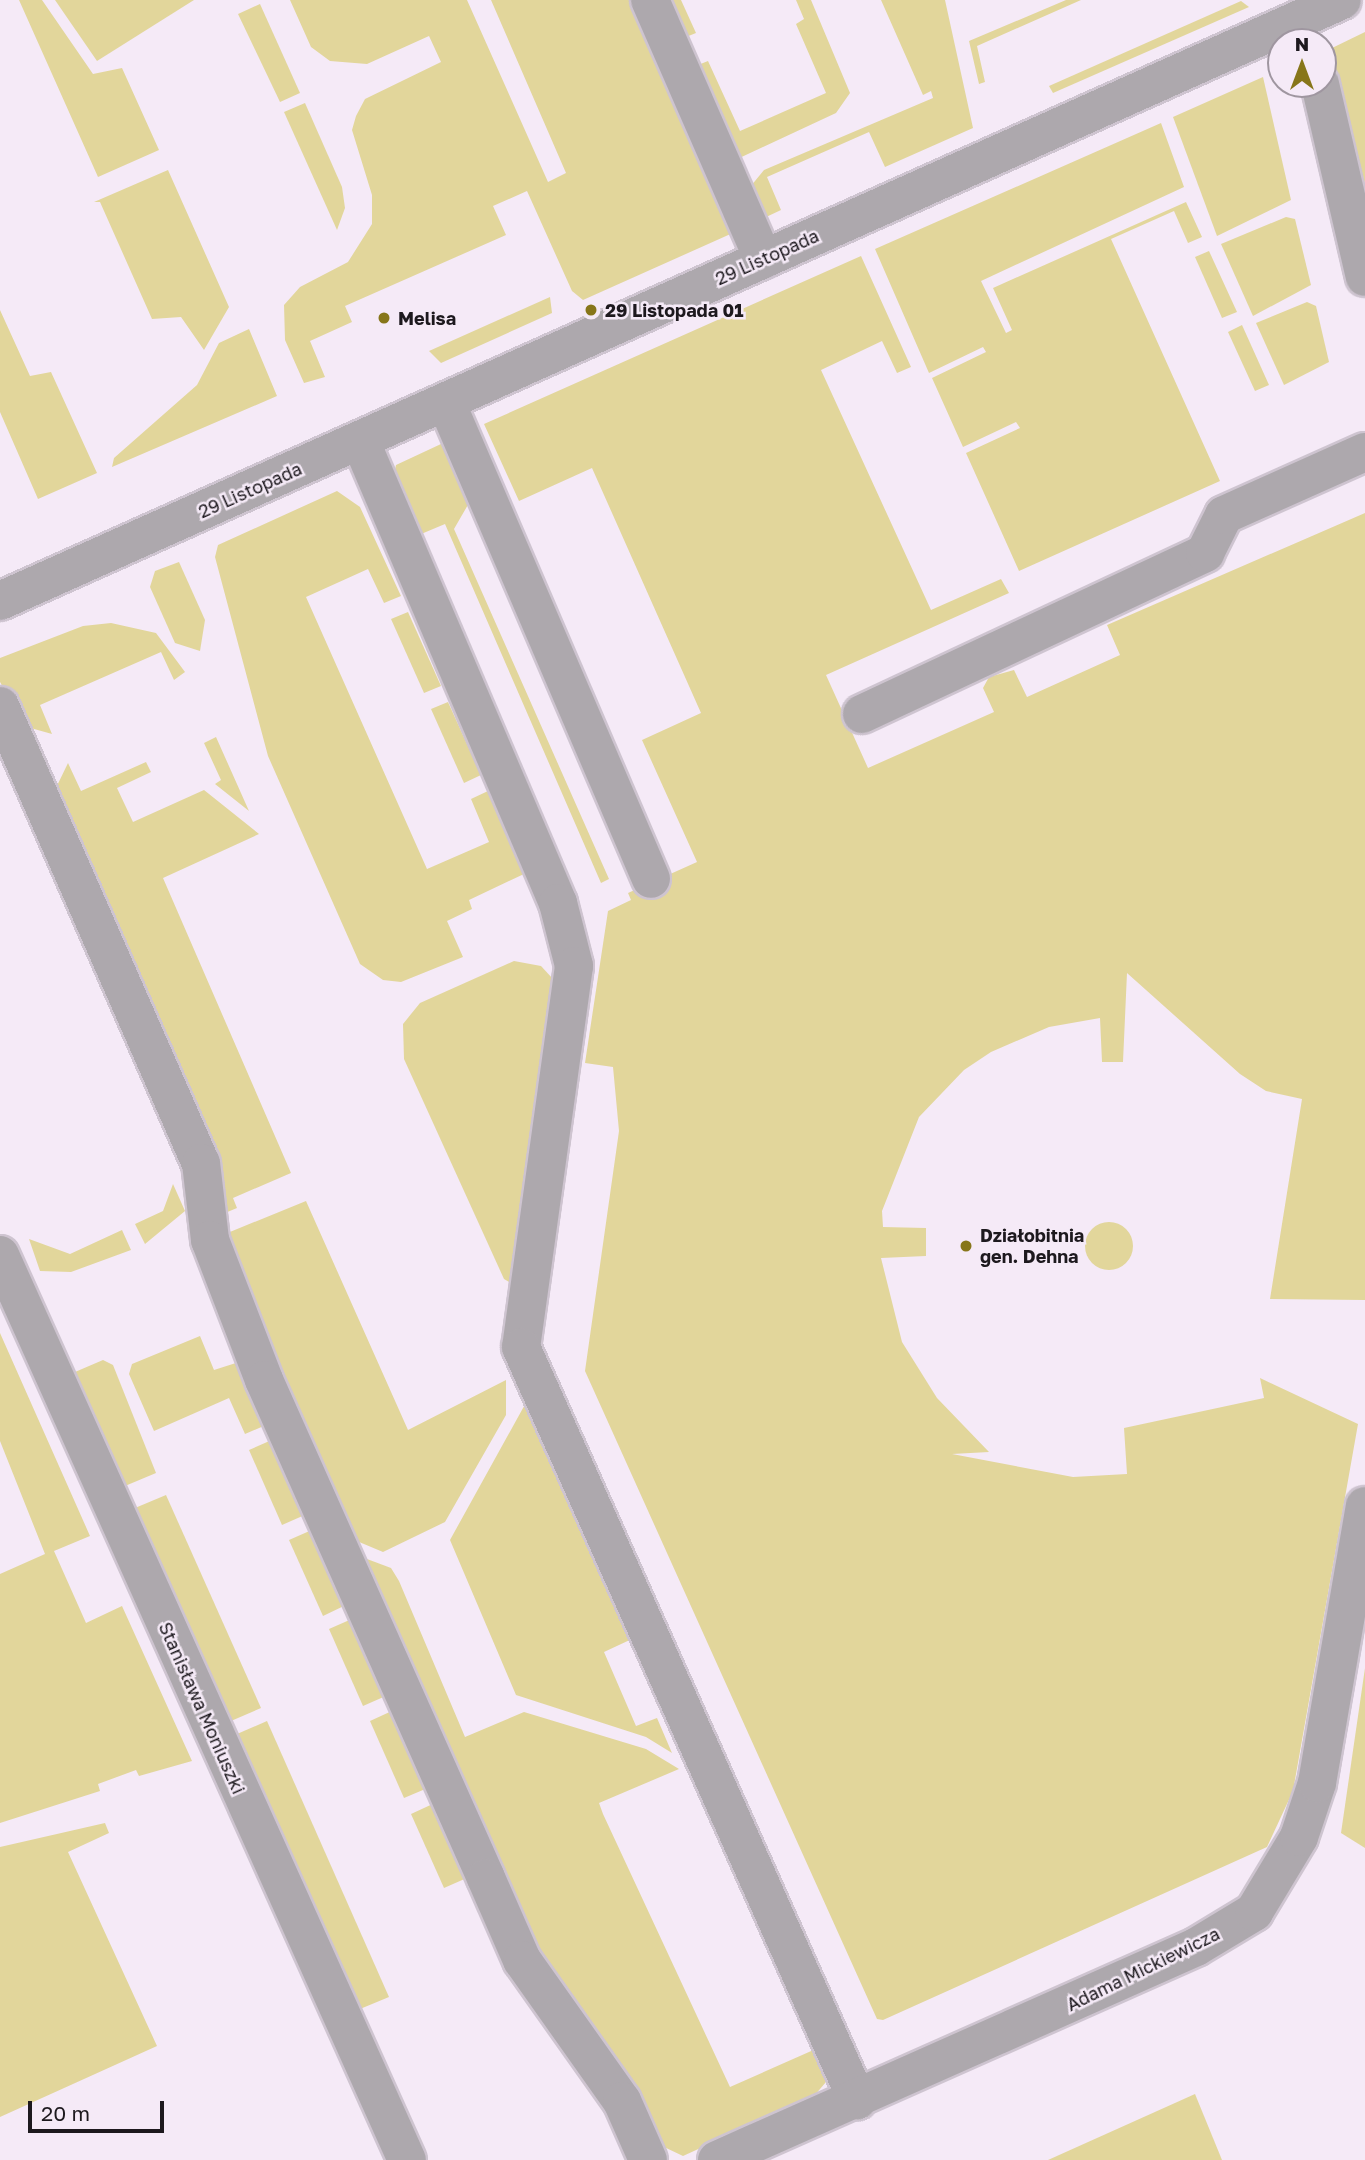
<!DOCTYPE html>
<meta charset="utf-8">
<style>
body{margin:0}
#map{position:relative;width:1365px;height:2160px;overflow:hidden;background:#f5eaf7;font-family:"Golos Text",sans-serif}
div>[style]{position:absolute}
.green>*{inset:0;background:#e2d69b}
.round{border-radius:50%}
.roads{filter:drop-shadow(2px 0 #cec4d0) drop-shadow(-2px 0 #cec4d0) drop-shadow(0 2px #cec4d0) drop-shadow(0 -2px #cec4d0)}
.minor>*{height:38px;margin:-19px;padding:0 19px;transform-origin:19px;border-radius:19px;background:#ada8ad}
.dots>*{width:19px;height:19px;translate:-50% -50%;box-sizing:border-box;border:4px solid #f5eaf7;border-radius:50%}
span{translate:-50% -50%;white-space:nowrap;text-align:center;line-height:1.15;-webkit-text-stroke:5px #f5eaf7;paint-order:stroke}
.street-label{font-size:18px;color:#1d191e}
.poi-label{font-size:18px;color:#1d191e;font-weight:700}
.left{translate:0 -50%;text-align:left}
.north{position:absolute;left:1267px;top:28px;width:70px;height:70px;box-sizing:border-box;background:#f5eaf7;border:2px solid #9f96a0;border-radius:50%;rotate:0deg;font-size:19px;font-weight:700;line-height:28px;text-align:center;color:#1d191e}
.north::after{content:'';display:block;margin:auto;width:24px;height:32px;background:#87761a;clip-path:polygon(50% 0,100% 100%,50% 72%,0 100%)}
.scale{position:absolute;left:28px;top:2101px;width:136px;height:32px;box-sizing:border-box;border:4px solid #1d191e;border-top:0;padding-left:9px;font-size:21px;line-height:24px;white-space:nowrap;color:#1d191e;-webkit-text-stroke:5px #f5eaf7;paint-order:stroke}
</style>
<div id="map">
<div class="green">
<i style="clip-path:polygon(19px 0,42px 0,93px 74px,122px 68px,159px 150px,98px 177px)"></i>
<i style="clip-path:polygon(55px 0,194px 0,97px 61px)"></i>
<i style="clip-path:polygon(290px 0,467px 0,548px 182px,566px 173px,491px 0,632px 0,735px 232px,583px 300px,572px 291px,527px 191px,493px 206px,506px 235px,345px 306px,352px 322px,310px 341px,325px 377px,304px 383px,285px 340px,284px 305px,300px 287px,348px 262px,372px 224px,372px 195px,352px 130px,356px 116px,365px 99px,441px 62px,429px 36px,367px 64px,330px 61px,311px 47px)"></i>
<i style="clip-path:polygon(664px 0,681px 0,696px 33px,681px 39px)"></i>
<i style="clip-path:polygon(796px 0,811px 0,850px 93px,836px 113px,733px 161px,693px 67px,708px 61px,740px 131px,826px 93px,796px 24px,804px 19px)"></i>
<i style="clip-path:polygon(881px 0,945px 0,973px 128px,885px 167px,869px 132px,767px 177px,781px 210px,764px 218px,746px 192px,764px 170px,933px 98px,931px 91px,923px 95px)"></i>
<i style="clip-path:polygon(1066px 0,1081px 0,977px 46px,985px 82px,979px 84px,969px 41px)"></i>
<i style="clip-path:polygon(1241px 1px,1249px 7px,1053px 93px,1049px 86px)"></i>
<i style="clip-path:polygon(260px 4px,300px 93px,280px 102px,238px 14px)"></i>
<i style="clip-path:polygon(1365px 32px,1365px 184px,1330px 49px)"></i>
<i style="clip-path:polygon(1263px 77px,1291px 200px,1217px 236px,1173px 117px)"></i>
<i style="clip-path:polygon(305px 103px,342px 187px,345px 208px,337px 230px,284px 112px)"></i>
<i style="clip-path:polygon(1161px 123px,1184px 187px,981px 281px,1006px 333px,1012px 330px,993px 288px,1186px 202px,1202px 237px,1188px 243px,1174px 211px,1111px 239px,1220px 481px,1019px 571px,966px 453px,1020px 428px,1016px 422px,963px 447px,932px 378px,986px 352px,983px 347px,929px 373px,875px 249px)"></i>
<i style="clip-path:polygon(168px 170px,229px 307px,204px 350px,181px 317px,152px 319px,100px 202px,94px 202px)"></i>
<i style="clip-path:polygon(1286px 217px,1295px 219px,1311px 285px,1253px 316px,1221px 244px)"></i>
<i style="clip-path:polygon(1209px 251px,1237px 312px,1222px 318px,1195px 257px)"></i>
<i style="clip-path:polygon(861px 256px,911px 367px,897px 373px,882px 341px,821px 370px,931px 610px,1001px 579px,1009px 593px,826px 675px,868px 768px,994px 712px,983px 688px,989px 677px,1014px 670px,1027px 697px,1120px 655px,1107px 625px,1365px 513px,1365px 1300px,1270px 1299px,1302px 1099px,1266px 1091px,1240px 1074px,1127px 973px,1123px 1062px,1102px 1062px,1100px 1018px,1049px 1027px,991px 1052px,964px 1070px,919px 1117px,882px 1211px,883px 1227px,926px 1228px,926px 1256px,881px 1258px,902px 1342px,937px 1398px,989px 1452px,952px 1454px,1073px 1477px,1127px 1474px,1124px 1428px,1264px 1398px,1260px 1378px,1358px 1424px,1293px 1791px,1267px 1847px,883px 2020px,877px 2019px,585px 1371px,619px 1131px,613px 1067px,585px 1063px,608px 911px,631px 900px,628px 893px,697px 862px,642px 740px,701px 713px,592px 468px,519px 501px,484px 424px)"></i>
<i style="clip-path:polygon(550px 297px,552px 313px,441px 363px,429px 351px)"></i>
<i style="clip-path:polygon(1307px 302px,1316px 306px,1329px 362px,1284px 385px,1256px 323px)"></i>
<i style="clip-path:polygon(0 310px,30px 376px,51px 372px,97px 473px,38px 499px,0 412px)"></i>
<i style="clip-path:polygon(1242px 325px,1269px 385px,1255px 391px,1228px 332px)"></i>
<i style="clip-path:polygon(249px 329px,277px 396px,112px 467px,114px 458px,197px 385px,219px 343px)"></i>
<i style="clip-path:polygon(441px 444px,469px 503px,454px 529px,609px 879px,601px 883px,445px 524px,414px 537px,393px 479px,396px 465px)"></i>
<i style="clip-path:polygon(337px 491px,360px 507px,401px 596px,384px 603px,368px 569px,306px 597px,427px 869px,489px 842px,471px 799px,488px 791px,524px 874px,469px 900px,472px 909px,447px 921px,463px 957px,401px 982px,383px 980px,360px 964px,268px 756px,215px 557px,218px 545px)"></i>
<i style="clip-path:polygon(179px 562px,205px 620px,200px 651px,175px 643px,150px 587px,155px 571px)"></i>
<i style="clip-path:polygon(408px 612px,441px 686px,424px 693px,391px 619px)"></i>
<i style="clip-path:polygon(111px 623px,156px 633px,185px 672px,174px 680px,161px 652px,40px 705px,52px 734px,27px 727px,0 682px,0 658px,83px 626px)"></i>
<i style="clip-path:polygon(448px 702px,481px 775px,464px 783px,431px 709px)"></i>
<i style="clip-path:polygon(216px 737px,249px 811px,215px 784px,221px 780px,204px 743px)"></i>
<i style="clip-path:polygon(146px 762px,151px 772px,117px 788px,133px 822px,204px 790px,259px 834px,163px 878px,291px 1173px,233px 1198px,237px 1208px,225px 1213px,54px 792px,68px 763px,81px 791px)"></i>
<i style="clip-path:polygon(514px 961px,541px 966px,553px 979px,511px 1283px,504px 1279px,404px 1059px,403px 1024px,420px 1003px)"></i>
<i style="clip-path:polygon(173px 1184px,185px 1211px,145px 1244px,135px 1224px,163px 1211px)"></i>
<i style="clip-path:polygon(306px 1201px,408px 1430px,506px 1380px,506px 1415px,445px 1522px,383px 1552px,352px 1539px,225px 1234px)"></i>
<i class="round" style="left:1085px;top:1222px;width:48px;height:48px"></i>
<i style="clip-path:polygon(122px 1230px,131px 1250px,71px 1272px,40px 1271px,29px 1239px,70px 1254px)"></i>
<i style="clip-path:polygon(0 1333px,90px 1536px,54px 1551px,86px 1623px,122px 1606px,192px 1761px,139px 1776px,136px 1770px,98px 1784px,100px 1791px,0 1823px,0 1574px,45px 1554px,0 1441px)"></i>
<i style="clip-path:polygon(200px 1336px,214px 1370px,239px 1362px,266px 1425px,245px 1434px,229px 1398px,154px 1431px,129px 1374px,132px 1364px)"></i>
<i style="clip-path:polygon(103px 1360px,113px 1365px,156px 1473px,125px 1486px,75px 1372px)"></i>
<i style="clip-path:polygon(528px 1399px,634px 1638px,604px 1652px,636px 1726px,657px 1718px,672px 1753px,646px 1737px,516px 1695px,450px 1540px)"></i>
<i style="clip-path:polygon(274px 1439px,307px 1514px,282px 1525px,249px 1450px)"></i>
<i style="clip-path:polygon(166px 1495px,261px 1708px,231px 1721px,135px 1508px)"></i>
<i style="clip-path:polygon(314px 1529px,348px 1604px,323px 1616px,289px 1540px)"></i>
<i style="clip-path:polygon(359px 1556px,391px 1568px,399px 1581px,465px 1737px,524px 1712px,646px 1749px,679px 1769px,599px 1803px,603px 1814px,730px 2087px,818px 2048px,826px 2082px,814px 2096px,683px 2156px,662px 2146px,624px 2068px,579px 2015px,526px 1931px)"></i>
<i style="clip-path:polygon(354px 1618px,388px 1695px,363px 1706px,329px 1629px)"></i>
<i style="clip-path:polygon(1365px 1668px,1365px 1848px,1341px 1833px)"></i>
<i style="clip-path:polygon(394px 1710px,430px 1787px,404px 1798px,370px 1721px)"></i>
<i style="clip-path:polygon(267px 1721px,389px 1997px,360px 2009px,237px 1734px)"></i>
<i style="clip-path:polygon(437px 1802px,469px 1877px,444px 1888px,411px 1814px)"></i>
<i style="clip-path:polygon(105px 1823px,109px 1833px,68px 1852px,157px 2046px,0 2117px,0 1847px)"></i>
<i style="clip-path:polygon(1195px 2094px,1222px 2160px,1048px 2160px)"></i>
</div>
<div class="roads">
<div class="minor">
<i style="left:650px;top:0;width:283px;rotate:66.4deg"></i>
<i style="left:1320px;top:84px;width:198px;rotate:76.9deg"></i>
<i style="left:446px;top:402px;width:519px;rotate:66.74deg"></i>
<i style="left:360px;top:440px;width:504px;rotate:66.85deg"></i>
<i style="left:558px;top:903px;width:65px;rotate:75.7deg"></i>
<i style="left:574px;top:966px;width:385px;rotate:97.9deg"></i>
<i style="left:521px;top:1347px;width:825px;rotate:65.95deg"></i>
<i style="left:0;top:601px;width:1470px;rotate:-24.12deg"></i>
<i style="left:0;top:706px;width:499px;rotate:66.3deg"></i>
<i style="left:201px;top:1163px;width:78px;rotate:83.3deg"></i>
<i style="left:210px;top:1240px;width:150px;rotate:68.9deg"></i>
<i style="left:264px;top:1380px;width:545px;rotate:65.97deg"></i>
<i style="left:486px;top:1878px;width:90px;rotate:66.3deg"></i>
<i style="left:522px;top:1960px;width:173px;rotate:54.7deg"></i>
<i style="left:622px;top:2101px;width:64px;rotate:66.2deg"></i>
<i style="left:862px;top:714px;width:379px;rotate:-25.1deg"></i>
<i style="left:1205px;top:553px;width:42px;rotate:-63.4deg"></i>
<i style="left:1224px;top:515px;width:154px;rotate:-24.1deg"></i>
<i style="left:0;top:1255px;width:992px;rotate:65.79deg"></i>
<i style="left:717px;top:2160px;width:524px;rotate:-23.97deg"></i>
<i style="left:1196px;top:1947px;width:68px;rotate:-31.1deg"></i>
<i style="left:1254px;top:1912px;width:87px;rotate:-59deg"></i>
<i style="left:1299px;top:1837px;width:57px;rotate:-71.6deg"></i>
<i style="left:1317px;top:1783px;width:281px;rotate:-80.2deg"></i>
</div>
</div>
<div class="dots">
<i style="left:591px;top:310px;background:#87761a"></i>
<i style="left:384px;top:318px;background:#87761a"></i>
<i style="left:966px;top:1246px;background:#87761a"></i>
</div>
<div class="street-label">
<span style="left:767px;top:257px;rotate:-24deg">29 Listopada</span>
<span style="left:250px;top:490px;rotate:-24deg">29 Listopada</span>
<span style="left:202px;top:1708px;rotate:66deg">Stanisława Moniuszki</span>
<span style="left:1143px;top:1969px;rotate:-26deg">Adama Mickiewicza</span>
</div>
<div class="poi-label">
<span class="left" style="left:605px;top:310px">29 Listopada 01</span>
<span class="left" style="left:398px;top:318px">Melisa</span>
<span class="left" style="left:980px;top:1246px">Działobitnia<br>gen. Dehna</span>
</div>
<div class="north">N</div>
<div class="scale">20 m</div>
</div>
